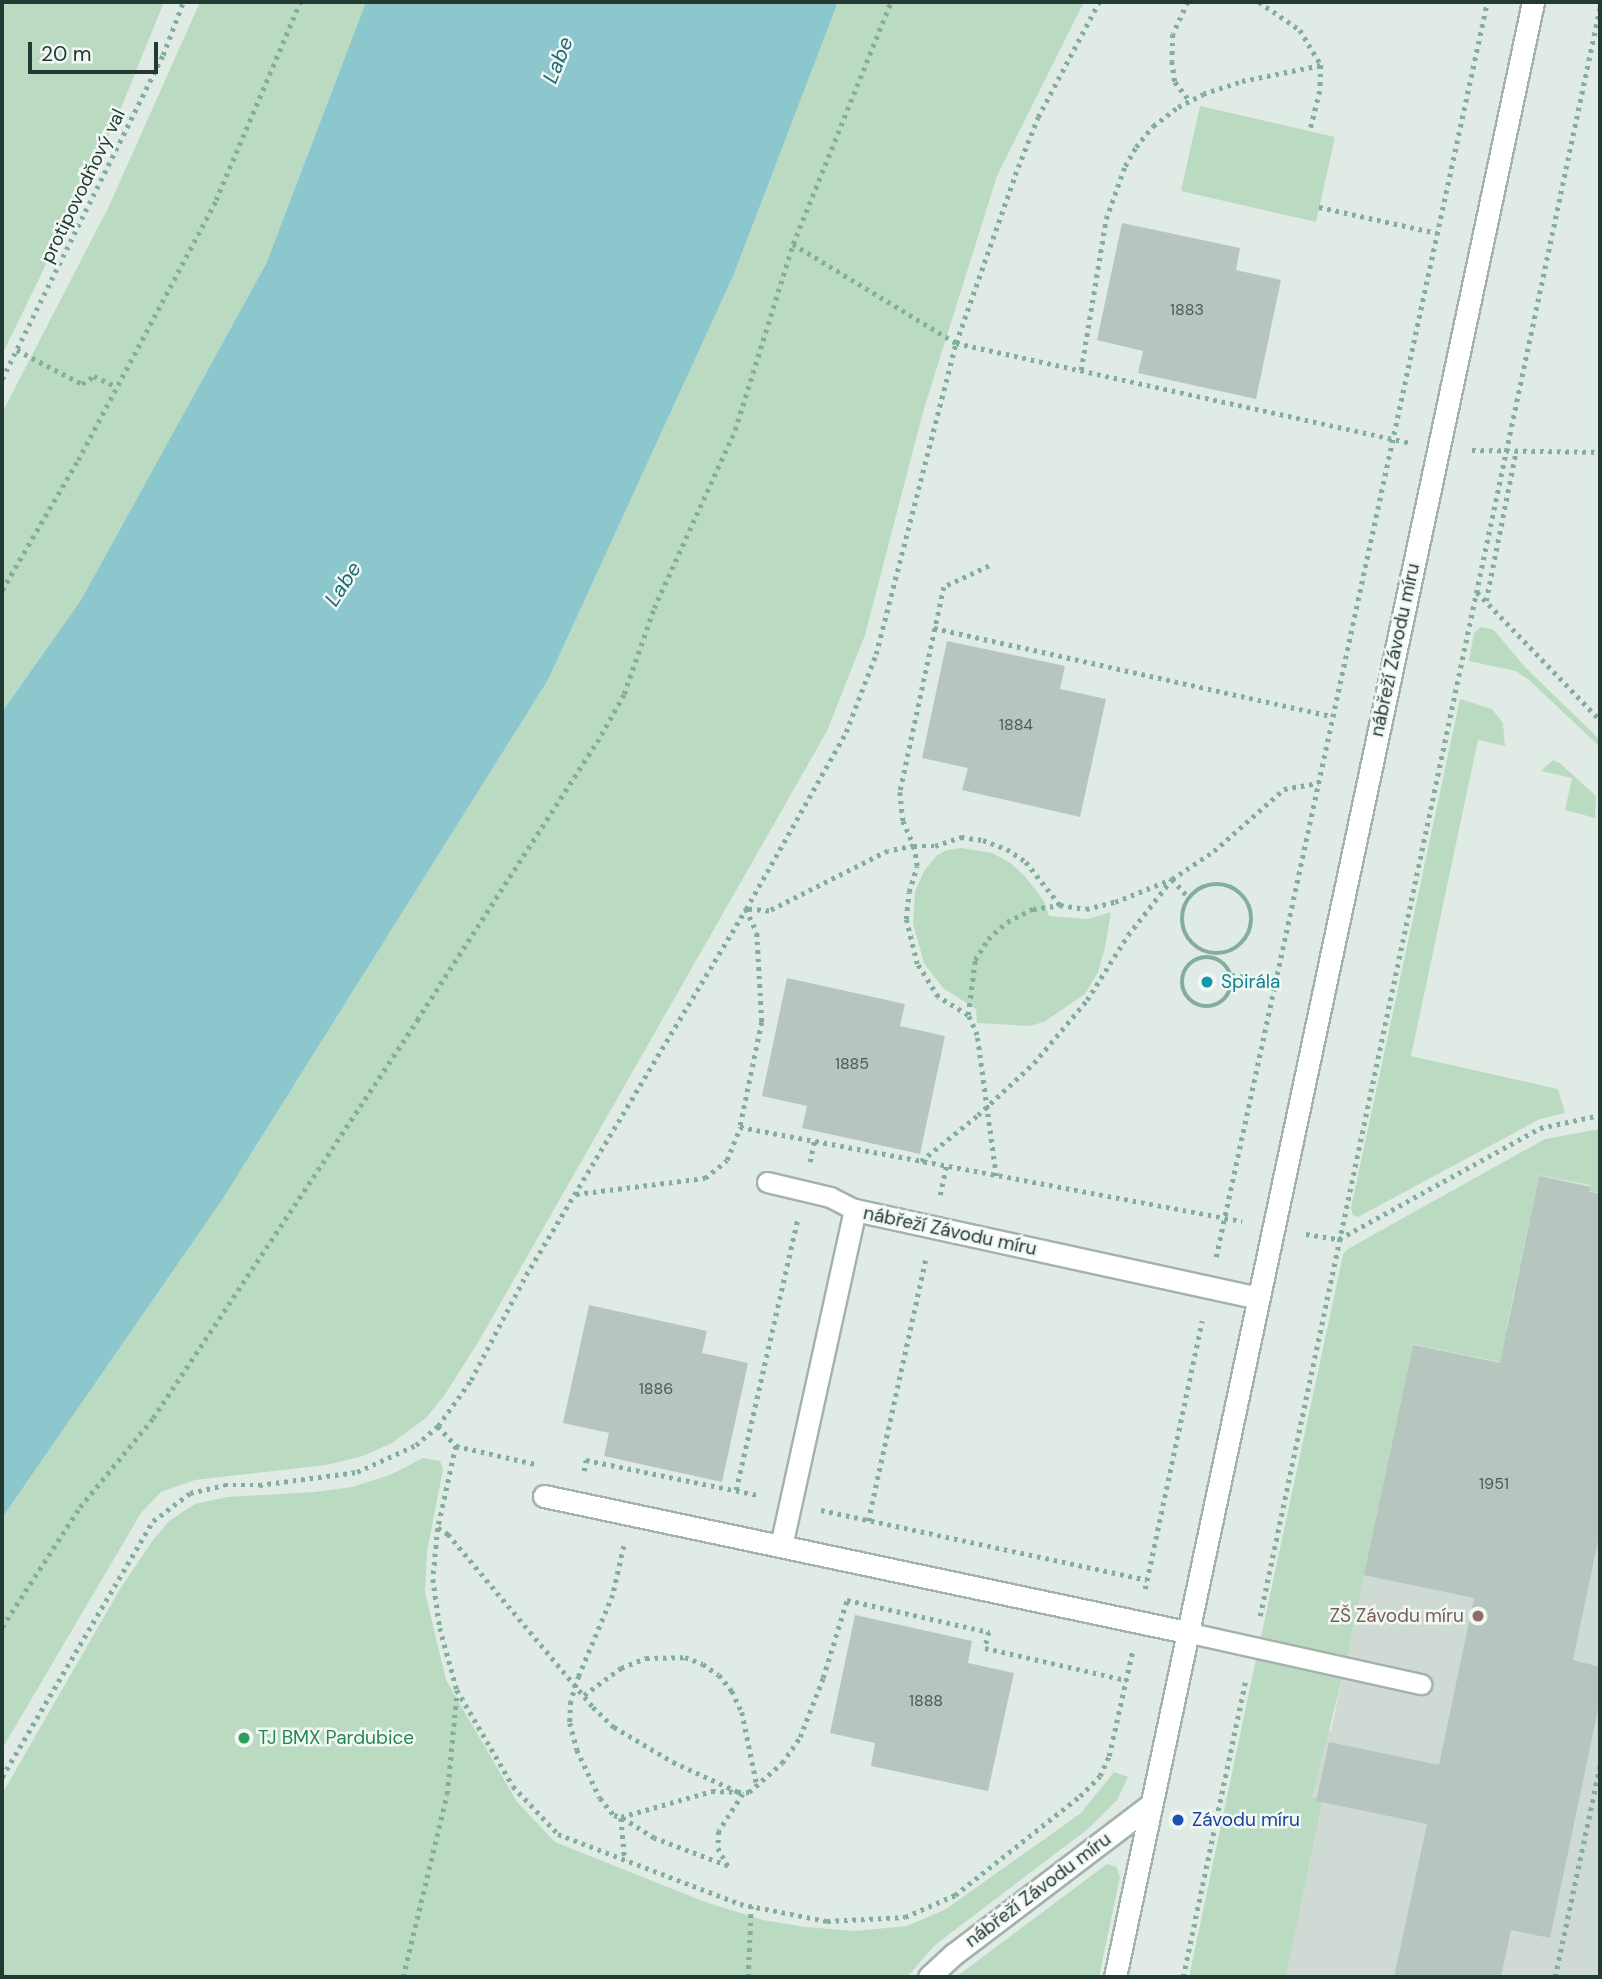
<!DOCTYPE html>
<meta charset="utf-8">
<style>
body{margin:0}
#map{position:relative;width:1602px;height:1979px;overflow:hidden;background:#e1ebe6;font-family:"DM Sans",sans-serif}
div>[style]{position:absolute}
.built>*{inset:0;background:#cfdad4}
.green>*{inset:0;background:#badbc1}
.water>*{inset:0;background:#8bc7cd}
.building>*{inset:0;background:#b6c5be}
.path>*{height:4.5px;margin-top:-2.25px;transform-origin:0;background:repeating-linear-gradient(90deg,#83ad9d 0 3.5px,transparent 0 8.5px)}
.path>.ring{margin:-2.25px;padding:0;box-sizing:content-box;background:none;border:4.5px solid #83ad9d;border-radius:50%}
.roads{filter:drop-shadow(2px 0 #a4b2ac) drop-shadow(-2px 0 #a4b2ac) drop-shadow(0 2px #a4b2ac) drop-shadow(0 -2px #a4b2ac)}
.service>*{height:19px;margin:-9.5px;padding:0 9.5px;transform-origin:9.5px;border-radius:9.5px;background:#fff}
.minor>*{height:21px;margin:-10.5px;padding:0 10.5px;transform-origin:10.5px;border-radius:10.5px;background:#fff}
.dots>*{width:19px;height:19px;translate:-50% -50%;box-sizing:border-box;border:4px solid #f1f7f4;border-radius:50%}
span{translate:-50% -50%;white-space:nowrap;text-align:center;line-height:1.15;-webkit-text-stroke:5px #f1f7f4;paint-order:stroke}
.number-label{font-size:16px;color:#475d55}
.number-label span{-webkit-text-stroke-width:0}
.street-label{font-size:19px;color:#223a32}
.culture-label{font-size:19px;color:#0d838f}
.left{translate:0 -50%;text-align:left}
.education-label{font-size:19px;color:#785e54}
.right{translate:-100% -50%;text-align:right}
.leisure-label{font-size:19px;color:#27864d}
.transit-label{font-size:19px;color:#164399}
.water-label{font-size:21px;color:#1f6b73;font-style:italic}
.frame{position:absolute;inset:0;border:4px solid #223a32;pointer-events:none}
.scale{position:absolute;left:28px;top:42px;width:130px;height:32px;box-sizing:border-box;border:4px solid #223a32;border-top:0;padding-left:9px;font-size:21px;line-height:24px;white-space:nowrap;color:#223a32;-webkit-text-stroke:5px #f1f7f4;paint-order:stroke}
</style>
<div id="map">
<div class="built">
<i style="clip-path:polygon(1539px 1175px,1590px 1186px,1589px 1191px,1600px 1193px,1600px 1977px,1286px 1977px,1323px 1801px,1312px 1798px,1327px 1730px,1331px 1731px,1413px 1344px,1499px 1362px,1515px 1332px,1506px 1330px)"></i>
</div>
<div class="green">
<i style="clip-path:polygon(2px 2px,164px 2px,117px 118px,2px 355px)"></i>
<i style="clip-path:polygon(200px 2px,366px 2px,266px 264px,81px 600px,2px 712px,2px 413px,109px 206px)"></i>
<i style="clip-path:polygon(838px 2px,1084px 2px,997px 176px,923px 412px,865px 635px,827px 731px,480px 1339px,446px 1393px,426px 1418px,392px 1443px,363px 1456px,326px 1465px,195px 1480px,161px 1492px,141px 1513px,2px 1749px,2px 1518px,222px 1200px,548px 680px,734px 274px)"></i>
<i style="clip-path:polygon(1200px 106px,1335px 137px,1316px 222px,1181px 191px)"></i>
<i style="clip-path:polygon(1481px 627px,1494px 630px,1525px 667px,1600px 740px,1600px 747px,1529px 680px,1516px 671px,1469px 661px,1474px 633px)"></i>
<i style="clip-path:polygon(1460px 699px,1492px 709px,1503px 723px,1505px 746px,1478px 740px,1411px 1056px,1558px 1089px,1565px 1113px,1540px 1119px,1358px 1217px,1353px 1215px,1351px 1208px)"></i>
<i style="clip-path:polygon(1553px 760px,1561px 764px,1596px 796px,1595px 818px,1565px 810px,1572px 778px,1541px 771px)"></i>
<i style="clip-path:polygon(961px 848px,992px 853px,1009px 862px,1024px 875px,1044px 901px,1049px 916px,1088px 919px,1111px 912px,1105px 948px,1098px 972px,1085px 994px,1044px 1022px,1029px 1026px,977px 1023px,976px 1009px,943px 988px,924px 963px,913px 924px,915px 892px,924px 871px,937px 855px,947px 850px)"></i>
<i style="clip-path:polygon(1600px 1129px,1600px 1193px,1589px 1191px,1590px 1185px,1539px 1175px,1506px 1329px,1516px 1332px,1509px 1360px,1501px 1359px,1500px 1362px,1413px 1344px,1347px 1657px,1261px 1637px,1343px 1255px,1346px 1250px,1545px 1139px)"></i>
<i style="clip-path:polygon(423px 1458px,440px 1461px,443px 1469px,427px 1552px,425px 1592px,446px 1680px,517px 1802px,555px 1842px,705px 1902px,763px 1920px,805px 1927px,855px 1931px,907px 1926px,946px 1909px,1081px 1813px,1114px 1772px,1128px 1777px,1117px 1800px,1088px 1829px,935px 1945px,907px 1977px,2px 1977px,2px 1794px,120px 1589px,153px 1540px,169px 1521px,195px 1504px,227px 1497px,314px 1492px,352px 1487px,390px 1475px)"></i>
<i style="clip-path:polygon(1256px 1659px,1342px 1679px,1312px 1797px,1323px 1800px,1286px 1977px,1189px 1977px)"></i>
<i style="clip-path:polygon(1107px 1864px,1117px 1867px,1120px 1877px,1099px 1977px,956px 1977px)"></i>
</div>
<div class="water">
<i style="clip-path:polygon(366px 2px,838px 2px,734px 274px,548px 680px,222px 1200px,2px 1518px,2px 712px,81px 600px,266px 264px)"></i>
</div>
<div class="building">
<i style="clip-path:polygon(1122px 223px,1240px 248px,1236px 270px,1281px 280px,1256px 399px,1138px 373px,1143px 351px,1097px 340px)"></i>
<i style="clip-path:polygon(947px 641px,1065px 666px,1060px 689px,1106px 699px,1080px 817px,962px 790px,968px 768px,922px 758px)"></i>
<i style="clip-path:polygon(787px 978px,905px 1004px,900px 1026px,945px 1036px,920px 1154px,802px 1128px,807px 1106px,762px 1096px)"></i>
<i style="clip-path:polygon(1539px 1176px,1590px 1187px,1589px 1192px,1600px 1194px,1600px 1531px,1573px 1660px,1600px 1667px,1600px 1700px,1550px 1938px,1511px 1930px,1501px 1977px,1394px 1977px,1427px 1824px,1316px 1801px,1329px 1742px,1439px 1765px,1474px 1598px,1364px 1575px,1413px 1345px,1500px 1363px)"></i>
<i style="clip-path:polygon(589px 1305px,707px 1331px,702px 1353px,748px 1363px,722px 1482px,604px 1456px,609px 1433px,563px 1423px)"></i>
<i style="clip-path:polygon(855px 1615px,972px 1641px,968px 1663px,1014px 1673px,988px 1791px,871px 1766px,875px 1743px,830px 1733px)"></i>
</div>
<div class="path">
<i style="left:1188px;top:2px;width:35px;rotate:115deg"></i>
<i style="left:1173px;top:34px;width:27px;rotate:92deg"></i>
<i style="left:1172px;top:61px;width:21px;rotate:82deg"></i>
<i style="left:1175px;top:82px;width:24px;rotate:52deg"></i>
<i style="left:1259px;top:2px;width:50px;rotate:34.3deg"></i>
<i style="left:1300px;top:30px;width:41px;rotate:59deg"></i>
<i style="left:1321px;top:65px;width:26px;rotate:92deg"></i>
<i style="left:1320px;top:91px;width:41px;rotate:104deg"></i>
<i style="left:1319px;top:207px;width:121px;rotate:12.4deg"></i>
<i style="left:793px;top:244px;width:191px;rotate:31.3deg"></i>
<i style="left:956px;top:343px;width:463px;rotate:12.4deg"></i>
<i style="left:17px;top:350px;width:73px;rotate:27.6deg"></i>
<i style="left:82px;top:384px;width:14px;rotate:-34deg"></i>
<i style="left:94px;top:376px;width:23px;rotate:25deg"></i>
<i style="left:1081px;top:370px;width:153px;rotate:-80.6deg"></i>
<i style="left:1106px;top:219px;width:56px;rotate:-70.3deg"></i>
<i style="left:1125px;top:166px;width:22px;rotate:-60deg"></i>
<i style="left:1136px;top:147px;width:27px;rotate:-51deg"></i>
<i style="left:1153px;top:126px;width:31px;rotate:-37deg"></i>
<i style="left:1178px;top:107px;width:28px;rotate:-27deg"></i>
<i style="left:1203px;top:94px;width:41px;rotate:-18.4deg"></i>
<i style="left:1242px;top:81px;width:81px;rotate:-11.4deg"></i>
<i style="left:2px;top:379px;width:362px;rotate:-63.6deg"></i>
<i style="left:163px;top:55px;width:57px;rotate:-69.3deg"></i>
<i style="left:1472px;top:450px;width:128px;rotate:0.9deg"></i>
<i style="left:989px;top:566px;width:50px;rotate:155deg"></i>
<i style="left:944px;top:587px;width:210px;rotate:102.1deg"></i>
<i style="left:900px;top:792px;width:29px;rotate:84deg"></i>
<i style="left:903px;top:821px;width:27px;rotate:66deg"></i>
<i style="left:914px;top:846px;width:21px"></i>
<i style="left:935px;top:846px;width:28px;rotate:-19deg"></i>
<i style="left:961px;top:837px;width:22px;rotate:8deg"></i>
<i style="left:983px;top:840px;width:26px;rotate:21deg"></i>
<i style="left:1007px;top:849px;width:23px;rotate:34deg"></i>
<i style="left:1026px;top:862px;width:55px;rotate:51.7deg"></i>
<i style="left:1060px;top:905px;width:26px;rotate:9deg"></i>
<i style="left:1086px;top:909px;width:30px;rotate:-14deg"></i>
<i style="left:1115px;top:902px;width:61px;rotate:-22deg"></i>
<i style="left:1172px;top:879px;width:50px;rotate:-33.7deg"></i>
<i style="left:1214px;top:851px;width:94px;rotate:-41.5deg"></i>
<i style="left:1284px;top:789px;width:35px;rotate:-10deg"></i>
<i style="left:2px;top:590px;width:151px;rotate:-59.7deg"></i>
<i style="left:78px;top:460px;width:294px;rotate:-62deg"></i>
<i style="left:216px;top:200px;width:215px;rotate:-67deg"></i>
<i style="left:1477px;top:592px;width:178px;rotate:46.1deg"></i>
<i style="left:1486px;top:601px;width:153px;rotate:-78.7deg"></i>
<i style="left:934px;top:628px;width:408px;rotate:12.5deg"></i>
<i class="ring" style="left:1182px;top:884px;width:65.5px;height:65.5px"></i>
<i class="ring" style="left:1182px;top:957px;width:45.5px;height:45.5px"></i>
<i style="left:1231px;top:975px;width:44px;rotate:7.8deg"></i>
<i style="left:968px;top:1015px;width:35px;rotate:-149deg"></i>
<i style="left:938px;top:997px;width:39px;rotate:-122deg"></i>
<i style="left:917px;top:964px;width:46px;rotate:-103.7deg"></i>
<i style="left:906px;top:919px;width:27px;rotate:-84deg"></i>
<i style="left:909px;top:892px;width:27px;rotate:-73deg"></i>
<i style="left:917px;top:866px;width:20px;rotate:-99deg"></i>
<i style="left:914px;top:846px;width:26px;rotate:169deg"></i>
<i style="left:888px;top:851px;width:133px;rotate:153.2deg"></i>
<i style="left:769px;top:911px;width:23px;rotate:-175deg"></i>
<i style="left:746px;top:909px;width:26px;rotate:65deg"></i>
<i style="left:757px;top:933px;width:89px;rotate:86.8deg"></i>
<i style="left:762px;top:1022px;width:107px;rotate:101.8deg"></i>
<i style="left:740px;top:1127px;width:511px;rotate:10.61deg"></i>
<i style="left:921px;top:1161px;width:73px;rotate:-38.9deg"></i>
<i style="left:978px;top:1115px;width:76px;rotate:-42.9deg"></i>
<i style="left:1034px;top:1063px;width:82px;rotate:-49.9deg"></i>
<i style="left:1087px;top:1000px;width:77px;rotate:-57.8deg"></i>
<i style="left:1128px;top:935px;width:71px;rotate:-51.8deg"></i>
<i style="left:1172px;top:879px;width:25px;rotate:48deg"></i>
<i style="left:810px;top:1162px;width:21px;rotate:-79deg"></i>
<i style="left:996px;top:1176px;width:142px;rotate:-97.7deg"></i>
<i style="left:977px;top:1035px;width:22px;rotate:-114deg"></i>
<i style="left:968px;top:1015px;width:55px;rotate:-82.7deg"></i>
<i style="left:975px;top:960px;width:25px;rotate:-58deg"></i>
<i style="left:988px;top:939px;width:25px;rotate:-42deg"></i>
<i style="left:1007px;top:922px;width:29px;rotate:-27deg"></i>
<i style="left:1033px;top:909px;width:27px;rotate:-8deg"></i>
<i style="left:576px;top:1194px;width:130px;rotate:-7.1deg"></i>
<i style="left:705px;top:1178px;width:28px;rotate:-39deg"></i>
<i style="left:727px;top:1160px;width:35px;rotate:-68deg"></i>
<i style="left:940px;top:1195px;width:30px;rotate:-78deg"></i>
<i style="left:1306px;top:1234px;width:33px;rotate:9deg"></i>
<i style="left:1339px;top:1239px;width:230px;rotate:-28.9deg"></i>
<i style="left:1540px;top:1128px;width:61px;rotate:-12.2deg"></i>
<i style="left:1216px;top:1257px;width:1284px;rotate:-77.81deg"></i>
<i style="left:438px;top:1426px;width:27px;rotate:48deg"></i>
<i style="left:456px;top:1446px;width:81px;rotate:12.8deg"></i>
<i style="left:456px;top:1446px;width:84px;rotate:102.4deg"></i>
<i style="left:438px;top:1528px;width:51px;rotate:95.6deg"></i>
<i style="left:433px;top:1579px;width:49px;rotate:81.9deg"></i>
<i style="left:440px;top:1628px;width:64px;rotate:74.7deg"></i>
<i style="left:457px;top:1690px;width:111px;rotate:59.7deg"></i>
<i style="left:513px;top:1786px;width:66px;rotate:46.8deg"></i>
<i style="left:558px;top:1834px;width:195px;rotate:21deg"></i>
<i style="left:740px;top:1904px;width:89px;rotate:11.1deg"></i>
<i style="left:827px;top:1921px;width:78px;rotate:-2.9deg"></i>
<i style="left:905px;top:1917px;width:55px;rotate:-23.7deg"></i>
<i style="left:955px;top:1895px;width:159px;rotate:-38.4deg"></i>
<i style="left:1080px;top:1796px;width:28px;rotate:-45deg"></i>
<i style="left:1100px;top:1776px;width:22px;rotate:-66deg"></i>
<i style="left:1109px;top:1756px;width:106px;rotate:-77.4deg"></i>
<i style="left:584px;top:1471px;width:11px;rotate:-80deg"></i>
<i style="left:586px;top:1460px;width:176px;rotate:11.5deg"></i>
<i style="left:736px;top:1490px;width:276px;rotate:-77.2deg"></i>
<i style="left:821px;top:1510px;width:333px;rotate:12.1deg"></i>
<i style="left:868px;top:1521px;width:269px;rotate:-77.6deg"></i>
<i style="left:438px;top:1528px;width:12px;rotate:31deg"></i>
<i style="left:448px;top:1534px;width:226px;rotate:50deg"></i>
<i style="left:593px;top:1707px;width:29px;rotate:44deg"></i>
<i style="left:614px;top:1727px;width:69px;rotate:30.7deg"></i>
<i style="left:673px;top:1762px;width:77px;rotate:24.6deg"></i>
<i style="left:743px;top:1794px;width:44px;rotate:123deg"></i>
<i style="left:719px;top:1831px;width:17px;rotate:93deg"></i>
<i style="left:718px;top:1848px;width:21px;rotate:61deg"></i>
<i style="left:728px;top:1866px;width:79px;rotate:-159.3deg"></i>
<i style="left:654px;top:1838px;width:39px;rotate:-148deg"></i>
<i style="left:624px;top:1546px;width:50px;rotate:102.7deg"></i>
<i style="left:613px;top:1595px;width:88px;rotate:112.8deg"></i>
<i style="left:579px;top:1676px;width:26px;rotate:108deg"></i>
<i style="left:571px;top:1701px;width:22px;rotate:93deg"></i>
<i style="left:570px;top:1723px;width:28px;rotate:75deg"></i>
<i style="left:577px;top:1750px;width:53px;rotate:64.4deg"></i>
<i style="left:600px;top:1798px;width:22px;rotate:51deg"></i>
<i style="left:614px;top:1815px;width:7px;rotate:16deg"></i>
<i style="left:621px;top:1817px;width:95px;rotate:-15.9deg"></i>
<i style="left:712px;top:1791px;width:37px;rotate:2deg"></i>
<i style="left:749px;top:1792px;width:44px;rotate:-41.3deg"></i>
<i style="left:782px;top:1763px;width:32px;rotate:-55deg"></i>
<i style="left:800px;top:1737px;width:63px;rotate:-68.7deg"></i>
<i style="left:823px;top:1678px;width:82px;rotate:-72.9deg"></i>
<i style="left:847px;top:1600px;width:146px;rotate:12.7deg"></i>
<i style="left:989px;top:1632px;width:16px;rotate:104deg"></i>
<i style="left:985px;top:1648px;width:145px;rotate:12.8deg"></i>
<i style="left:1145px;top:1589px;width:274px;rotate:-78deg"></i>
<i style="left:1260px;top:1616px;width:1645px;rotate:-78.07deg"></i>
<i style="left:2px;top:1627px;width:143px;rotate:-57deg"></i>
<i style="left:80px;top:1507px;width:115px;rotate:-50.6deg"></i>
<i style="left:153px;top:1418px;width:478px;rotate:-56.4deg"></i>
<i style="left:417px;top:1020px;width:331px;rotate:-57.1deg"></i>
<i style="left:597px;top:742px;width:55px;rotate:-60.6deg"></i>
<i style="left:624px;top:694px;width:91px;rotate:-70.8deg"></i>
<i style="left:654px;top:608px;width:196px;rotate:-65.5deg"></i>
<i style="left:735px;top:430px;width:195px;rotate:-72.7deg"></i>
<i style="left:793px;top:244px;width:261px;rotate:-68deg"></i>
<i style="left:584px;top:1695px;width:46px;rotate:-36.1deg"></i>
<i style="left:621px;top:1668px;width:27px;rotate:-22deg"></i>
<i style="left:646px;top:1658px;width:39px;rotate:-1deg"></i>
<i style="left:685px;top:1657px;width:19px;rotate:21deg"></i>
<i style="left:703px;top:1664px;width:19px;rotate:35deg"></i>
<i style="left:719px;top:1675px;width:21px;rotate:51deg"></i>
<i style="left:732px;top:1691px;width:23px;rotate:65deg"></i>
<i style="left:742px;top:1712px;width:76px;rotate:78.5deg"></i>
<i style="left:2px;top:1777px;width:297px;rotate:-59.5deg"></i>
<i style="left:153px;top:1521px;width:46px;rotate:-37.1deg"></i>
<i style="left:190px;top:1493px;width:35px;rotate:-13deg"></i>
<i style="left:224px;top:1485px;width:35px"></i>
<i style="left:259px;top:1485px;width:99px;rotate:-7.6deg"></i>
<i style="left:357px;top:1472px;width:65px;rotate:-24.6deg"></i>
<i style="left:416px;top:1445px;width:29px;rotate:-41deg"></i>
<i style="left:438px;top:1426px;width:57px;rotate:-54.3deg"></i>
<i style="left:471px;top:1380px;width:119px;rotate:-62.4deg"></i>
<i style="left:526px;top:1275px;width:427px;rotate:-59deg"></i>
<i style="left:746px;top:909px;width:203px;rotate:-60.5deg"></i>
<i style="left:846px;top:732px;width:84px;rotate:-69deg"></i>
<i style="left:876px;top:654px;width:321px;rotate:-75.6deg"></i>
<i style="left:956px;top:343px;width:178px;rotate:-70.6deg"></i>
<i style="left:1015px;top:175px;width:62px;rotate:-68.4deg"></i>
<i style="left:1038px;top:117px;width:130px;rotate:-62.1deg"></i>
<i style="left:621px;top:1818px;width:43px;rotate:84.7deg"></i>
<i style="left:403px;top:1977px;width:188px;rotate:-76.5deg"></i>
<i style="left:447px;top:1794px;width:104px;rotate:-84.5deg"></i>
<i style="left:748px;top:1977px;width:71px;rotate:-87.6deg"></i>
<i style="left:1183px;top:1977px;width:305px;rotate:-78.1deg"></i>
<i style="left:1555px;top:1977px;width:216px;rotate:-78deg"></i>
</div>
<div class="roads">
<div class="service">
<i style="left:767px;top:1182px;width:65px;rotate:13.4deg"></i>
<i style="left:830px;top:1197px;width:28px;rotate:27deg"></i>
<i style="left:1186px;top:1632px;width:241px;rotate:12.5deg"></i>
</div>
<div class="minor">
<i style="left:544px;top:1496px;width:656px;rotate:11.96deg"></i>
<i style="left:781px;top:1546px;width:344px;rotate:-77.6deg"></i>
<i style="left:855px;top:1210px;width:412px;rotate:12.3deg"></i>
<i style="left:929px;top:1977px;width:34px;rotate:-43deg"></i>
<i style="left:954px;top:1954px;width:245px;rotate:-37.2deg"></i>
<i style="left:1115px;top:1977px;width:2019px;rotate:-78.05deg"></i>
</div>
</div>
<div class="dots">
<i style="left:1207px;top:982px;background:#0f9aa8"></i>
<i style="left:1478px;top:1616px;background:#8d6e63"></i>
<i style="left:244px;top:1738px;background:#2e9e5b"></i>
<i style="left:1178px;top:1820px;background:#1a4fb4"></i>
</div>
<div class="number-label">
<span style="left:1187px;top:310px">1883</span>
<span style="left:1016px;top:725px">1884</span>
<span style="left:852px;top:1064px">1885</span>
<span style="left:656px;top:1389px">1886</span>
<span style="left:1494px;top:1484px">1951</span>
<span style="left:926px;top:1701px">1888</span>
</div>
<div class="street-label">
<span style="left:83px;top:186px;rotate:-64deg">protipovodňový val</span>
<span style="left:1395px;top:650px;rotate:-78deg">nábřeží Závodu míru</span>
<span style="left:950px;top:1231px;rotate:12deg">nábřeží Závodu míru</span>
<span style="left:1038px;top:1890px;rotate:-37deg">nábřeží Závodu míru</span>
</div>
<div class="culture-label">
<span class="left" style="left:1221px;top:982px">Spirála</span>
</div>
<div class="education-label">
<span class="right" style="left:1464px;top:1616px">ZŠ Závodu míru</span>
</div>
<div class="leisure-label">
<span class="left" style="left:258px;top:1738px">TJ BMX Pardubice</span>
</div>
<div class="transit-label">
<span class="left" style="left:1192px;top:1820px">Závodu míru</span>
</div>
<div class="water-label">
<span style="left:558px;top:60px;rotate:-68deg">Labe</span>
<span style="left:343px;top:584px;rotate:-57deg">Labe</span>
</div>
<div class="frame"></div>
<div class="scale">20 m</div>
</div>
